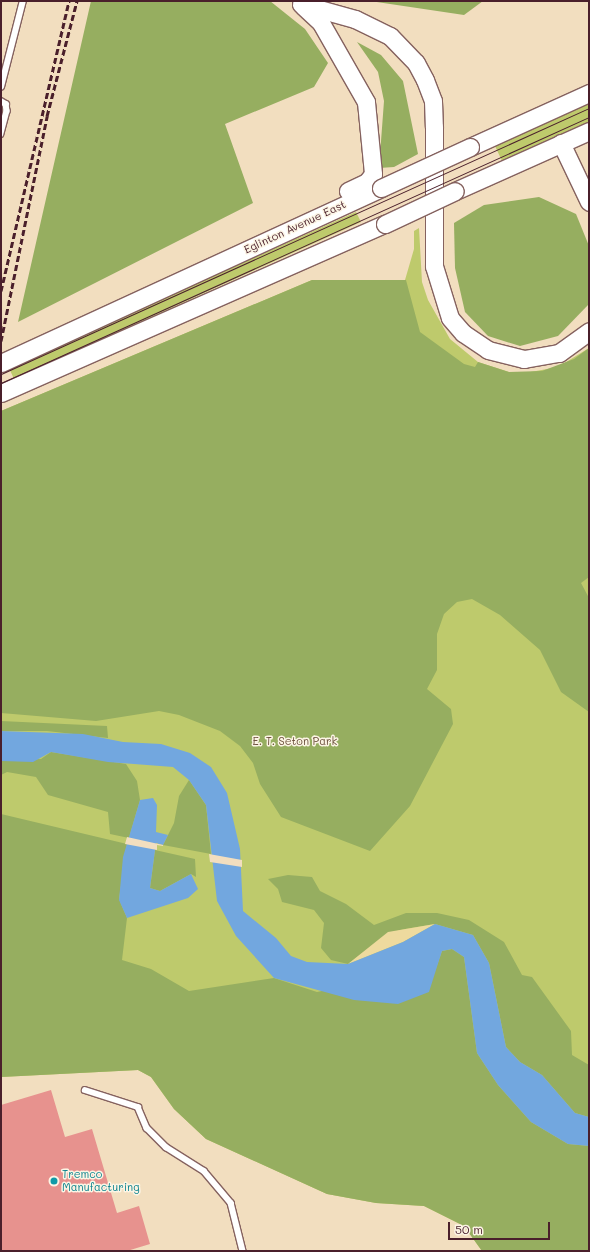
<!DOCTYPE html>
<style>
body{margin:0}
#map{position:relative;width:590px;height:1252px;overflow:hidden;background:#f2debf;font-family:Mali,sans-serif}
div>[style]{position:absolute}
.green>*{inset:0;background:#beca6c}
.forest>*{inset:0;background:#96ae60}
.sand>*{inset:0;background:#eeda9e}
.water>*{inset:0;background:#72a7df}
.pier>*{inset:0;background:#f2debf}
.building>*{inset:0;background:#e7928e}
.roads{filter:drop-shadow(1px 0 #85625f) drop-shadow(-1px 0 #85625f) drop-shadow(0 1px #85625f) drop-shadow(0 -1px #85625f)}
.lane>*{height:5.5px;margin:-2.75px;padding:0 2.75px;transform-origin:2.75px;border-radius:2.75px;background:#fff}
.primary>*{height:17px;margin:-8.5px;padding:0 8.5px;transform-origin:8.5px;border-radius:8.5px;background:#fff}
.tram>*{height:1px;margin:-0.5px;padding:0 0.5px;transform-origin:0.5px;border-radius:0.5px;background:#4a1f2b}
.rail>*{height:3px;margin-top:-1.5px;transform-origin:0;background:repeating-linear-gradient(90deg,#4a1f2b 0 6px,transparent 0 9px)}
.bridges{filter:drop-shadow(1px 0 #85625f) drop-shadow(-1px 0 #85625f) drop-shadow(0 1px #85625f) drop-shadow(0 -1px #85625f)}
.primary-bridge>*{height:17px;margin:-8.5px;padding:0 8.5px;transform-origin:8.5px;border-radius:8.5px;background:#fff}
.dots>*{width:11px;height:11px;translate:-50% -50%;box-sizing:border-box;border:2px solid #fcf5e5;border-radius:50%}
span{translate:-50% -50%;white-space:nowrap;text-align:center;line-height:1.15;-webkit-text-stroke:3px #fcf5e5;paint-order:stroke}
.street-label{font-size:11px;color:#4a1f2b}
.park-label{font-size:11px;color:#6d523e}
.culture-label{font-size:11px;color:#0d838f}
.left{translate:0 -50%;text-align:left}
.frame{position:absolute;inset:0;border:2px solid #4a1f2b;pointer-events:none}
.scale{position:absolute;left:448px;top:1222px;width:102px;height:18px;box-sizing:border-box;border:2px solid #4a1f2b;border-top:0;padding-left:5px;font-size:12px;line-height:14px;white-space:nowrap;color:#4a1f2b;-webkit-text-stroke:3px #fcf5e5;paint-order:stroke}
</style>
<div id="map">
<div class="green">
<i style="clip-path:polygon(589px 104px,589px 122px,502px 161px,495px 146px)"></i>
<i style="clip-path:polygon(356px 212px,361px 222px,14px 379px,9px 368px)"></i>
<i style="clip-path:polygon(419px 228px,422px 282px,428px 300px,450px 339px,478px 362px,509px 372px,525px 373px,558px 367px,589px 348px,589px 1251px,482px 1251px,464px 1226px,424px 1206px,376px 1203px,327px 1194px,206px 1139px,174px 1109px,151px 1077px,138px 1070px,1px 1077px,1px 411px,312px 280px,405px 280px,414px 249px,414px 231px)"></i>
</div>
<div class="forest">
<i style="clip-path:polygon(91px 1px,270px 1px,305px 29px,328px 63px,314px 87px,225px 124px,253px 203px,18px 322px)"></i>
<i style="clip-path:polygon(370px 1px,483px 1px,464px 15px)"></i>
<i style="clip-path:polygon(357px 42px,381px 55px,403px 81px,418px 154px,394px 167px,379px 168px,384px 101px,378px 72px)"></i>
<i style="clip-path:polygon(539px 197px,576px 214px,589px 246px,589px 304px,558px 336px,520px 346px,488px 336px,465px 312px,455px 268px,454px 223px,484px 205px)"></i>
<i style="clip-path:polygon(312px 280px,406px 280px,420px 332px,464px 364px,475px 367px,478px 362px,509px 372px,542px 371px,574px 359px,589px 348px,589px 577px,581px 583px,589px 598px,589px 712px,561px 692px,540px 650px,500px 615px,472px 599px,457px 602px,444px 614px,437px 634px,437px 670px,427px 689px,451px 709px,453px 724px,410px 806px,370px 851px,281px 817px,260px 784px,253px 763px,240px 746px,220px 731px,179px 715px,159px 711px,96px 721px,1px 713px,1px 411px)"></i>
<i style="clip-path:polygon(1px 721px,107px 726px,108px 738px,47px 731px,1px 731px)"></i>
<i style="clip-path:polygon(51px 752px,126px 764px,137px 781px,140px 800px,129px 838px,110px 834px,108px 812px,48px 795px,36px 777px,7px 772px,1px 775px,1px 761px,41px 759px)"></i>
<i style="clip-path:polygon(189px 780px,206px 805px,211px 854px,163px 845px,174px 823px,179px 796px)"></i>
<i style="clip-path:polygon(1px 814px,127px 844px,119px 899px,127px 918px,122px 960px,151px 969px,189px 991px,274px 978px,317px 992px,436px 968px,442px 951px,452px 949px,464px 957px,477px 1053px,498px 1085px,531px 1122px,568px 1144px,589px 1146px,589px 1251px,482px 1251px,464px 1226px,424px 1206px,376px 1203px,327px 1194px,206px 1139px,174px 1109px,151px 1077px,138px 1070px,1px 1077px)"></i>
<i style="clip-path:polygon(155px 850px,195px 859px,196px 877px,191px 874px,160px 891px,150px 888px)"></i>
<i style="clip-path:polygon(288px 875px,312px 877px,320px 891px,346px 904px,374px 925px,406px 913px,437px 913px,469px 920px,504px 942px,522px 975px,532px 977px,571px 1031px,572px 1055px,589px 1065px,589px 1117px,575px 1113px,542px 1075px,520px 1062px,506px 1047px,489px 963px,473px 935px,435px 924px,405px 929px,388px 933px,348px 964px,331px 960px,321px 948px,324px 923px,314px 910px,282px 902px,278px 889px,268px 879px)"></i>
</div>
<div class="sand">
<i style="clip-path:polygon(435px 924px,403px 942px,348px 964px,388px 932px)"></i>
</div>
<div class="water">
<i style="clip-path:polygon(1px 731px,83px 734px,123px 742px,161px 744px,190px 753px,211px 767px,227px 793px,240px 849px,243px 911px,276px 938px,291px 956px,307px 962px,348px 964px,403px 942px,435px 924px,473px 935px,489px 963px,506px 1047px,520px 1062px,542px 1075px,575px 1113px,589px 1117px,589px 1146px,568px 1144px,531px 1122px,498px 1085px,477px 1053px,464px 957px,452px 949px,442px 951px,429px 992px,398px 1004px,354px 1000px,274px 978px,236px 936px,217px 901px,206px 805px,189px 780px,173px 767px,108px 762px,51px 752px,33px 762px,2px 761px)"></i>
<i style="clip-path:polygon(153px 798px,157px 805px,156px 832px,168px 835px,163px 845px,156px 843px,150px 888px,160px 891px,191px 874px,198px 889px,188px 898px,127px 918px,119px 900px,123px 857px,140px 800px)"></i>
</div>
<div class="pier">
<i style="clip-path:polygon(127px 837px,163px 845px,163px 846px,157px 845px,157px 850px,125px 844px)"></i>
<i style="clip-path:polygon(209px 854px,242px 860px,242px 867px,210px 862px)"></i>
</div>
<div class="building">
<i style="clip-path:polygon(51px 1090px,65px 1137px,92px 1129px,117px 1213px,139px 1206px,150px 1244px,127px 1251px,1px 1251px,1px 1105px)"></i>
</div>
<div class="roads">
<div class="lane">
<i style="left:1px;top:87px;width:89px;rotate:-75.7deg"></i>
<i style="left:1px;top:101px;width:6px;rotate:31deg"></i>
<i style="left:6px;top:104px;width:7px;rotate:82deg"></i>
<i style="left:7px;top:111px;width:24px;rotate:105deg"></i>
<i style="left:85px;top:1090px;width:56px;rotate:17.8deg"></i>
<i style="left:138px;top:1107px;width:23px;rotate:67deg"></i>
<i style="left:147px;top:1128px;width:27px;rotate:45deg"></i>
<i style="left:166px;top:1147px;width:45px;rotate:32.3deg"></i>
<i style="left:204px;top:1171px;width:42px;rotate:49.8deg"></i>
<i style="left:231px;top:1203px;width:49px;rotate:76deg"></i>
</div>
<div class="primary">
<i style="left:301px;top:4px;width:56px;rotate:15.5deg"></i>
<i style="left:355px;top:19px;width:39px;rotate:26deg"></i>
<i style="left:390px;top:36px;width:37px;rotate:46deg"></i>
<i style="left:416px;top:63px;width:19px;rotate:62deg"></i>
<i style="left:425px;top:80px;width:22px;rotate:69deg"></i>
<i style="left:433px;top:101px;width:26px;rotate:88deg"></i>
<i style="left:434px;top:127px;width:139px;rotate:90deg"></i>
<i style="left:434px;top:266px;width:54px;rotate:72.9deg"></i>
<i style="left:450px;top:318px;width:20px;rotate:49deg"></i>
<i style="left:463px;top:333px;width:30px;rotate:34deg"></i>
<i style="left:488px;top:350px;width:37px;rotate:14deg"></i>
<i style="left:524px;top:359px;width:36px;rotate:-10deg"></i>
<i style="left:559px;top:353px;width:37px;rotate:-36deg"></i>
<i style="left:303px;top:6px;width:25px;rotate:43deg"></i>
<i style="left:321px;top:23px;width:91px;rotate:60.3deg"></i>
<i style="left:366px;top:102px;width:72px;rotate:84.4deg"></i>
<i style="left:373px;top:174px;width:10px;rotate:127deg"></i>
<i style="left:367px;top:182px;width:21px;rotate:155deg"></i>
<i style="left:561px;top:143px;width:65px;rotate:64.6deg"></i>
<i style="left:470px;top:147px;width:131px;rotate:-24.4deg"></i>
<i style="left:455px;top:191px;width:147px;rotate:-24.1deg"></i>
<i style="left:1px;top:363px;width:418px;rotate:-24.7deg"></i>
<i style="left:1px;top:393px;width:420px;rotate:-23.8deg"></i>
</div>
</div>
<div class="tram">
<i style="left:1px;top:374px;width:645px;rotate:-24.34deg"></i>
<i style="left:1px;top:383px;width:645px;rotate:-24.34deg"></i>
</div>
<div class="rail">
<i style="left:1px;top:291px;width:298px;rotate:-76.8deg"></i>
<i style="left:1px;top:341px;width:230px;rotate:-78.4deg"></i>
<i style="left:47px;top:116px;width:119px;rotate:-75.4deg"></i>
</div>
<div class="bridges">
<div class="primary-bridge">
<i style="left:381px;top:188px;width:98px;rotate:-24.7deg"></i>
<i style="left:385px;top:224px;width:77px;rotate:-25.2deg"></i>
</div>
</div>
<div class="dots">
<i style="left:54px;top:1181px;background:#0f9aa8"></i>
</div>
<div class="street-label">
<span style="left:295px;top:227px;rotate:-25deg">Eglinton Avenue East</span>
</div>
<div class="park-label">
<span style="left:295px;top:741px">E. T. Seton Park</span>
</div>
<div class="culture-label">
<span class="left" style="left:62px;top:1181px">Tremco<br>Manufacturing</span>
</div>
<div class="frame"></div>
<div class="scale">50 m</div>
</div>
